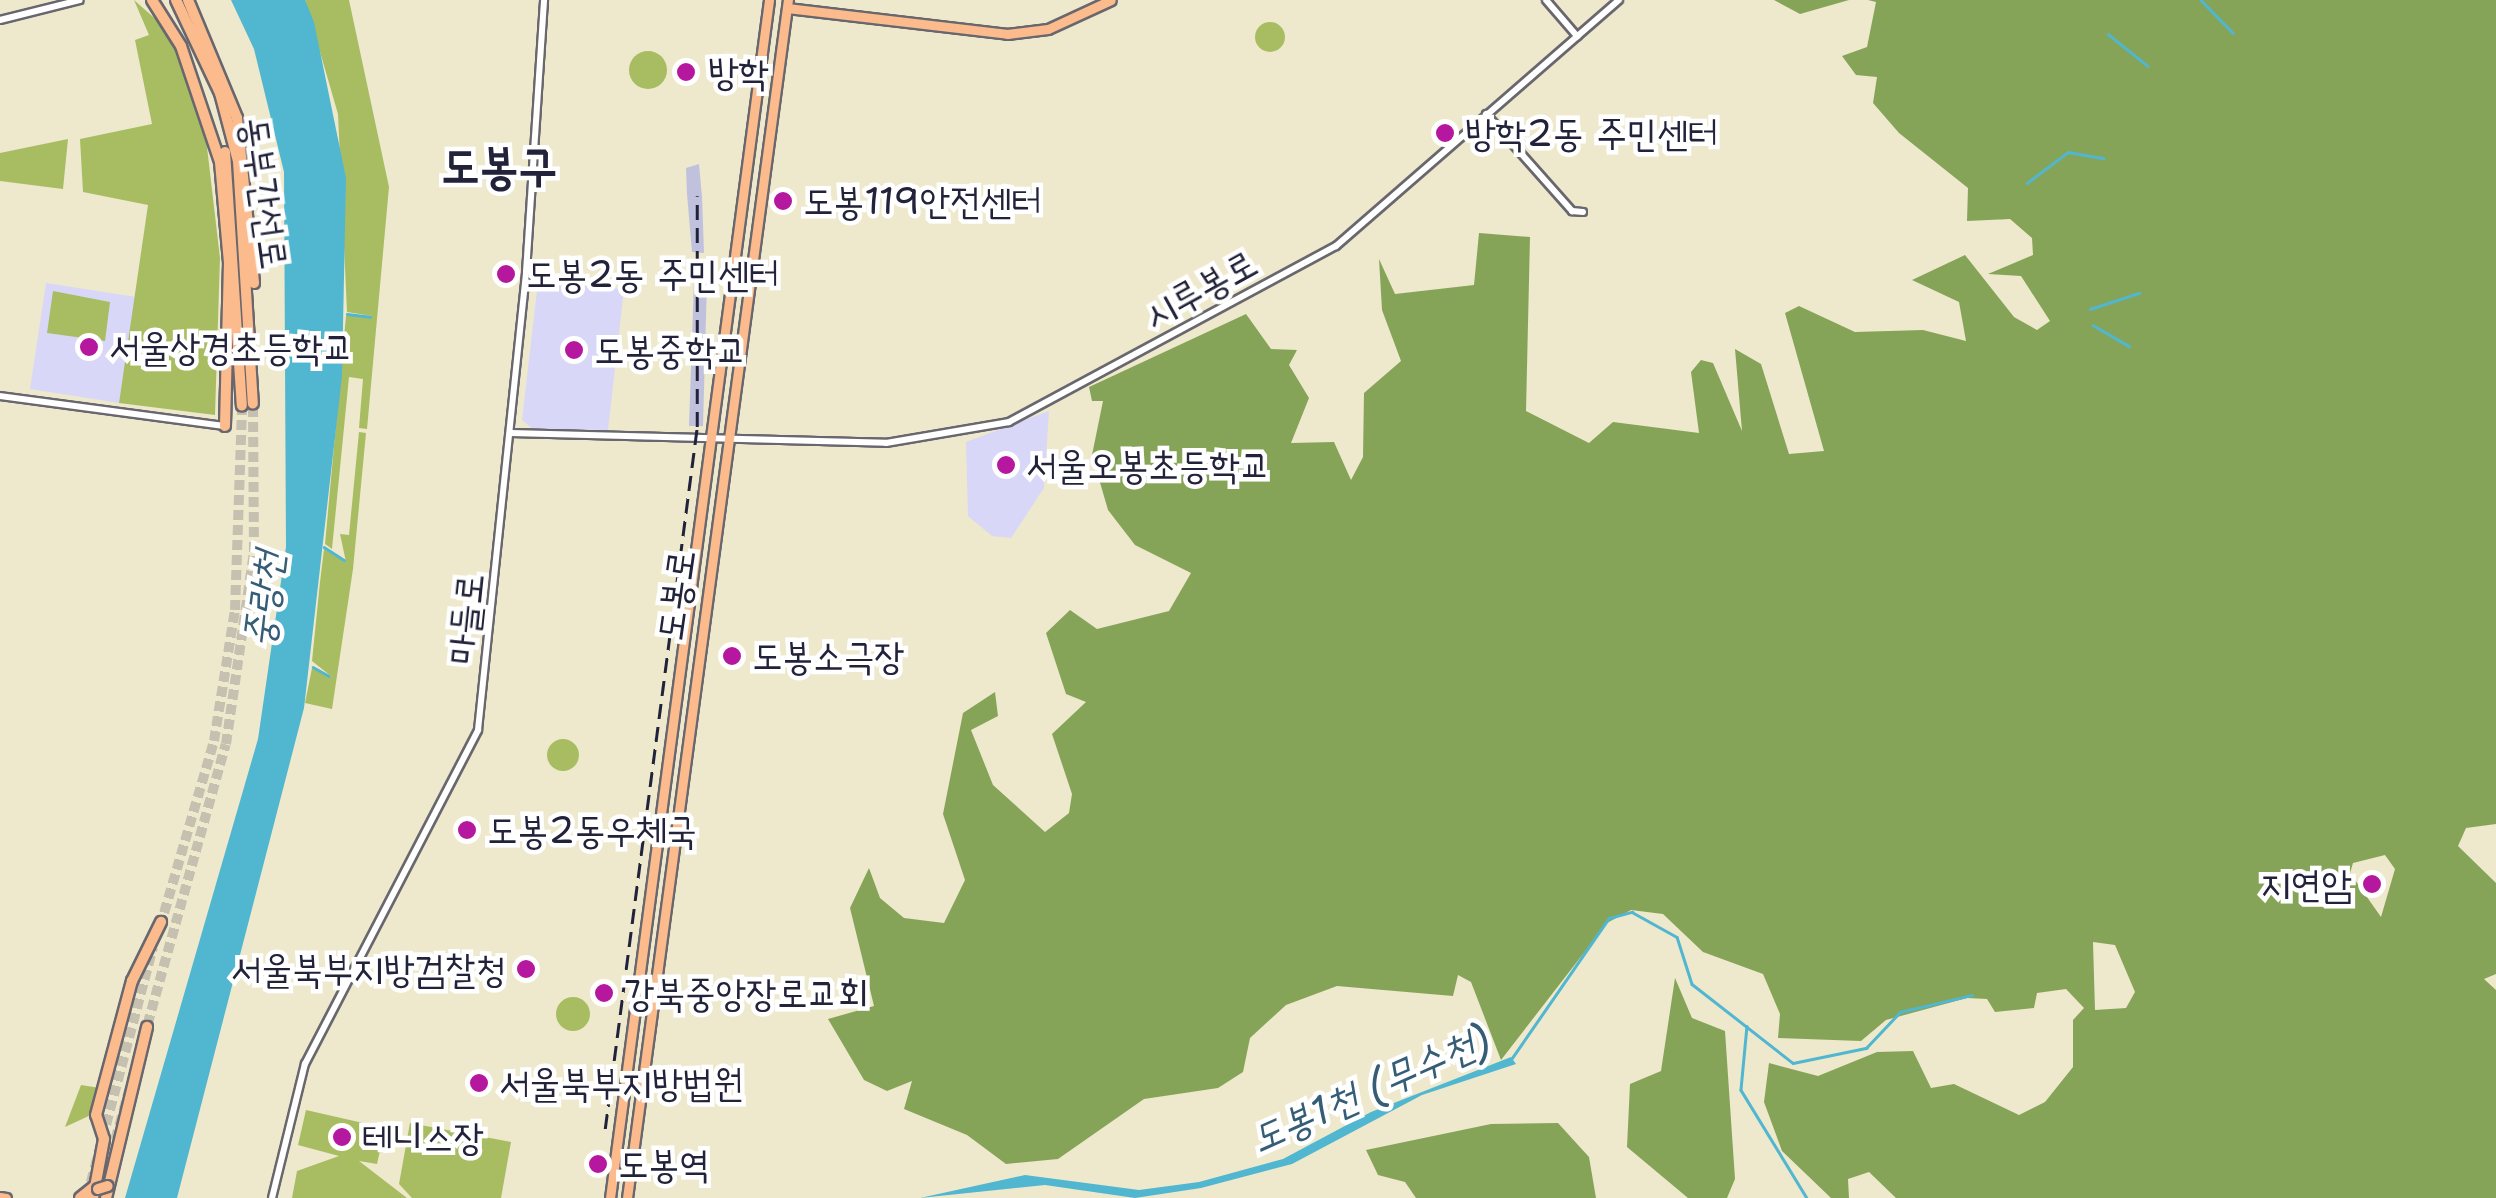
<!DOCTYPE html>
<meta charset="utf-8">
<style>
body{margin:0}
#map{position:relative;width:2496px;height:1198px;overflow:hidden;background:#eee8cd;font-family:"Shantell Sans","Poor Story",sans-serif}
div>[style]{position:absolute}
.built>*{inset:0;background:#d9d7f8}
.industrial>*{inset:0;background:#c0c2dd}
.green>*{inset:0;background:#a8bd62}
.round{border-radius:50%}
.forest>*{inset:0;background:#86a458}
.water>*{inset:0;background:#51b6cf}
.stream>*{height:2.5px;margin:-1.25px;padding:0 1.25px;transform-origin:1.25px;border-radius:1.25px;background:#51b6cf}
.highway-tunnel>*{height:10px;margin-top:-5px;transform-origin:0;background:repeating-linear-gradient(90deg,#c5c0b0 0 10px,transparent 0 15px)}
.roads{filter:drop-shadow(2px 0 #69676e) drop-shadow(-2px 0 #69676e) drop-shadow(0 2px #69676e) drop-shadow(0 -2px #69676e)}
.minor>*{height:6px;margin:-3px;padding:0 3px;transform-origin:3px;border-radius:3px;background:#fff}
.major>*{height:9px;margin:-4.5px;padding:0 4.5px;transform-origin:4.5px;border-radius:4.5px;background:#fbbb8d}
.highway>*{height:10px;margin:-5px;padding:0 5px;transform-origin:5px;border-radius:5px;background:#fbbb8d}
.rail>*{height:2.5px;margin-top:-1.25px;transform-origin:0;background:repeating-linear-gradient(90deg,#22223b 0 15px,transparent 0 23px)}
.bridges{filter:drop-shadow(2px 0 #69676e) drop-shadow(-2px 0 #69676e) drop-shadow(0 2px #69676e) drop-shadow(0 -2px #69676e)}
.highway-bridge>*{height:10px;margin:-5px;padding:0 5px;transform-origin:5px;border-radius:5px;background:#fbbb8d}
.dots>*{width:28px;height:28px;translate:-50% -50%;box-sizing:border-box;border:5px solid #fff;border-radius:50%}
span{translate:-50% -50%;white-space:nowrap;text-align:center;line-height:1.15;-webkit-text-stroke:9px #fff;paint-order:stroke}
.poi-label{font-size:38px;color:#22223b}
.left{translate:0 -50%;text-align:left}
.right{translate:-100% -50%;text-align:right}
.street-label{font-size:38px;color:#22223b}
.water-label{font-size:40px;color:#355d76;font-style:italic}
.district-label{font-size:48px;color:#22223b;font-weight:700}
</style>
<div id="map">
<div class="built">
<i style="clip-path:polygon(538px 282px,624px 289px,608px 430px,533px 429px,522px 420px)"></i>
<i style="clip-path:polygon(46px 283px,136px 297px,119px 403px,30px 389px)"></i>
<i style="clip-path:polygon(1049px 411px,1044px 488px,1011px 538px,992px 536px,968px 516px,966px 442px)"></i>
</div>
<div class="industrial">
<i style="clip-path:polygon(699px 164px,702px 197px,704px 253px,692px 252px,687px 194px,686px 168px)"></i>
<i style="clip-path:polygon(694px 280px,707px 281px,703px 426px,689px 426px)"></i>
</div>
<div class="green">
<i style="clip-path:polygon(134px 0,168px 30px,205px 130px,220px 258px,215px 415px,119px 403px,148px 205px,83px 192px,80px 139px,152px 124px,135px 40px,149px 35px)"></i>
<i style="clip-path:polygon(305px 0,349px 0,389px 187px,367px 429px,359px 428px,363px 379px,349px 377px,332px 549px,325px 544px,346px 316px,372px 316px,347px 312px,338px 114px)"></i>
<i class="round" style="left:1255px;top:22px;width:30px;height:30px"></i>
<i class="round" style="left:629px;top:51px;width:38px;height:38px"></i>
<i style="clip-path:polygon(68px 139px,63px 189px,0 181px,0 153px)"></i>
<i style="clip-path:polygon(53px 291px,110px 302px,105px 341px,47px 333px)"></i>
<i style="clip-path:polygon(359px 432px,366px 433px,353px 569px,332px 709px,305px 703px,312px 668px,332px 677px,312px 661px,320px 582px,324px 549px,346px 562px,340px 534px,349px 535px)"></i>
<i class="round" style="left:547px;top:739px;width:32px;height:32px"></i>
<i class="round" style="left:556px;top:997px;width:34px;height:34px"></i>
<i style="clip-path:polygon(81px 1085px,100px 1088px,93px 1114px,65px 1127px)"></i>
<i style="clip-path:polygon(306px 1110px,385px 1128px,377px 1164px,359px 1161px,407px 1198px,292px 1198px,297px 1171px,339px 1156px,298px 1145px)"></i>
<i style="clip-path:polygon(410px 1123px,511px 1142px,501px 1198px,412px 1198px,399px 1184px)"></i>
</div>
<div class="forest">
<i style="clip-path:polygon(1774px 0,1849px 0,1800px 14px)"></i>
<i style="clip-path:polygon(evenodd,1868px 0,2496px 0,2496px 824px,2466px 828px,2458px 846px,2496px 883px,2496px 974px,2484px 979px,2496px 990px,2496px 1198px,1896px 1198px,1869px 1172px,1848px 1179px,1849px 1198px,1831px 1198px,1782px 1151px,1764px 1102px,1769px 1063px,1818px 1076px,1877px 1052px,1913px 1051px,1931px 1088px,1954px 1084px,2019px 1115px,2045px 1102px,2073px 1067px,2073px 1020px,2084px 1008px,2066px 989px,2037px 993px,2034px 1008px,1995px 1012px,1987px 999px,1967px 998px,1886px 1020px,1861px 1041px,1778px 1038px,1780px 1014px,1763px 974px,1703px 952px,1663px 914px,1631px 910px,1607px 923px,1501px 1060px,1471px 982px,1458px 975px,1453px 996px,1337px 986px,1286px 1005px,1250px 1038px,1243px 1072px,1218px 1088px,1144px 1099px,1058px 1159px,1006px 1164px,967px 1135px,904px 1109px,912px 1081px,887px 1091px,864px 1080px,828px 1019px,874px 1006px,850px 908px,869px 868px,880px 898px,904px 918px,944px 923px,965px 880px,943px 814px,963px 713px,995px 692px,998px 716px,971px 730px,993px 785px,1045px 832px,1069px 813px,1072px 794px,1052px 734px,1086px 702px,1066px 694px,1046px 633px,1070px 610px,1097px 629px,1169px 611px,1191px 573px,1135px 545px,1108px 510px,1092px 455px,1103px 401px,1092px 401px,1089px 387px,1246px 314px,1271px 349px,1297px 350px,1289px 365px,1309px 398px,1291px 443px,1334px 442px,1351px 480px,1363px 457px,1364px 393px,1401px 361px,1382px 310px,1379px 259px,1395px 294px,1474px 285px,1479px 233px,1530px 237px,1526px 411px,1589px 443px,1613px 422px,1699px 433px,1691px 372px,1701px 360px,1713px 363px,1742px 431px,1735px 349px,1761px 364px,1789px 454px,1824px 451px,1785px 313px,1799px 306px,1855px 332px,1923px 330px,1966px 341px,1959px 302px,1912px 280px,1965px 255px,2014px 317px,2037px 330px,2050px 321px,2021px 276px,1988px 274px,2033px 255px,2032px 238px,2010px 219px,1967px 221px,1968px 188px,1899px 133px,1873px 103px,1877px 77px,1856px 75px,1842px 56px,1867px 47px,1876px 2px,1868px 0,2385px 855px,2395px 869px,2381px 917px,2350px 873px,2353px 863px,2385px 855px,1868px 0,2093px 942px,2115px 945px,2135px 992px,2126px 1008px,2095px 1010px,2093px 942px)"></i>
<i style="clip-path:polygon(1675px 978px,1692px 1018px,1725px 1031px,1735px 1179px,1727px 1198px,1688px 1198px,1627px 1147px,1630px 1084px,1661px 1071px)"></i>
<i style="clip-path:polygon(1558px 1123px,1589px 1157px,1596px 1198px,1416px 1198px,1405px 1182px,1378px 1175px,1366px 1150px,1491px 1124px)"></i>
</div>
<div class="water">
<i style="clip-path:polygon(231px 0,305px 0,314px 22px,346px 178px,342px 376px,304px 708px,177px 1198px,125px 1198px,258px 739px,286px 547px,284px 172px,254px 49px)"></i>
<i style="clip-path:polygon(1511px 1057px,1516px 1064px,1422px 1095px,1292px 1164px,1201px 1188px,1135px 1198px,1045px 1185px,920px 1198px,1025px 1175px,1139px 1190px,1199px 1182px,1283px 1159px,1371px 1112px)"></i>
</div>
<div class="stream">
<i style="left:2201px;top:0;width:46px;rotate:45.9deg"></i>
<i style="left:2108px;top:34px;width:51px;rotate:38.7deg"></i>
<i style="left:2027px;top:183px;width:51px;rotate:-37.1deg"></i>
<i style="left:2068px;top:152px;width:36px;rotate:10deg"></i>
<i style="left:2090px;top:309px;width:52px;rotate:-18.1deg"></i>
<i style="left:347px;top:314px;width:23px;rotate:7deg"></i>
<i style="left:2093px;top:325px;width:42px;rotate:30.3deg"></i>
<i style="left:324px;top:547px;width:24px;rotate:33deg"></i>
<i style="left:313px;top:667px;width:18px;rotate:29deg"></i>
<i style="left:1747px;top:1026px;width:64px;rotate:95.4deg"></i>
<i style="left:1741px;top:1090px;width:127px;rotate:58.6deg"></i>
<i style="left:1512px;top:1058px;width:170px;rotate:-55.3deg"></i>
<i style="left:1609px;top:918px;width:24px;rotate:-15deg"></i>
<i style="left:1632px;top:912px;width:51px;rotate:29.1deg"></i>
<i style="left:1677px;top:937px;width:49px;rotate:72.3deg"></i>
<i style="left:1692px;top:984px;width:128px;rotate:38deg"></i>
<i style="left:1793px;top:1063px;width:75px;rotate:-11.6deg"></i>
<i style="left:1866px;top:1048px;width:50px;rotate:-46.6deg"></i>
<i style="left:1900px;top:1012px;width:74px;rotate:-13.3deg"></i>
</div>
<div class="highway-tunnel">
<i style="left:160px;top:927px;width:194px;rotate:-73.8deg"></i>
<i style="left:214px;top:741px;width:133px;rotate:-80.9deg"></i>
<i style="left:235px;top:610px;width:205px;rotate:-88deg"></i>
<i style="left:87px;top:1197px;width:258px;rotate:-75.2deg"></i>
<i style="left:99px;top:1198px;width:471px;rotate:-74.4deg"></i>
<i style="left:226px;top:744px;width:194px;rotate:-81.7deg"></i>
<i style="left:254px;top:552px;width:148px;rotate:-90.4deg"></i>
</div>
<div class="roads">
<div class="minor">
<i style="left:1546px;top:0;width:48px;rotate:49.3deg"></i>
<i style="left:0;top:20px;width:82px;rotate:-14deg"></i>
<i style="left:1486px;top:114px;width:130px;rotate:48.4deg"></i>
<i style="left:1572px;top:211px;width:11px;rotate:5deg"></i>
<i style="left:0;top:396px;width:227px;rotate:7.6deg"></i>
<i style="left:511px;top:433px;width:375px;rotate:1.5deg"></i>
<i style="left:886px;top:443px;width:125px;rotate:-9.7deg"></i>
<i style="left:1009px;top:422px;width:371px;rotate:-28.3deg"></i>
<i style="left:1336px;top:246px;width:375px;rotate:-41deg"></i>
<i style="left:272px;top:1198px;width:138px;rotate:-76.2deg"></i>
<i style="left:305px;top:1064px;width:376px;rotate:-62.6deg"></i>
<i style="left:478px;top:730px;width:461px;rotate:-84deg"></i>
<i style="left:526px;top:272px;width:273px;rotate:-86.2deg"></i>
</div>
<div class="major">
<i style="left:787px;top:8px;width:222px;rotate:6.7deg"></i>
<i style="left:1007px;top:34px;width:41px;rotate:-7deg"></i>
<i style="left:1048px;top:29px;width:69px;rotate:-24.7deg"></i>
<i style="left:0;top:1197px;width:6px;rotate:9deg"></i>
<i style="left:610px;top:1198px;width:1209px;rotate:-82.44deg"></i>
<i style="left:627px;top:1198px;width:1209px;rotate:-82.35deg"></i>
</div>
<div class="highway">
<i style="left:152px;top:0;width:54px;rotate:57.8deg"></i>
<i style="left:181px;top:46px;width:122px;rotate:71.4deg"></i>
<i style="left:220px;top:162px;width:100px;rotate:84.9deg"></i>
<i style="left:229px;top:262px;width:164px;rotate:91.4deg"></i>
<i style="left:176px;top:0;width:103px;rotate:64.7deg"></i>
<i style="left:220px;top:93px;width:70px;rotate:75.2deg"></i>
<i style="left:238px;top:161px;width:243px;rotate:86.5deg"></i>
<i style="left:188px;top:0;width:128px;rotate:67.4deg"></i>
<i style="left:237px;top:118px;width:166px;rotate:84.1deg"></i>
<i style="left:225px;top:152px;width:254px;rotate:86.2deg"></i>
<i style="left:80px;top:1198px;width:21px;rotate:-39deg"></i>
<i style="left:93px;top:1198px;width:60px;rotate:-79.4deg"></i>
<i style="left:104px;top:1139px;width:25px;rotate:-108deg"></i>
<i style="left:96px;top:1115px;width:139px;rotate:-75deg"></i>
<i style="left:132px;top:981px;width:66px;rotate:-63.8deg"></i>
<i style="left:106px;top:1198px;width:176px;rotate:-76.5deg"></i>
</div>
</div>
<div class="rail">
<i style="left:605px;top:1129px;width:708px;rotate:-82.53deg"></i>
<i style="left:697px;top:427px;width:231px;rotate:-90deg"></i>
</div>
<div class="bridges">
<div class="highway-bridge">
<i style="left:98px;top:1189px;width:10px;rotate:-17deg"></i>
</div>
</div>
<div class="dots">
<i style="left:686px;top:72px;background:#b5179e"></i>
<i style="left:1445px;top:133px;background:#b5179e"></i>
<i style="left:783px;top:201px;background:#b5179e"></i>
<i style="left:506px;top:274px;background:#b5179e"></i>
<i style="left:89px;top:347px;background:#b5179e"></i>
<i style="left:574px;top:350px;background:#b5179e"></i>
<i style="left:1006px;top:465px;background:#b5179e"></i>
<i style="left:732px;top:656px;background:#b5179e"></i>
<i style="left:467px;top:830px;background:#b5179e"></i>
<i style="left:2372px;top:884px;background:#b5179e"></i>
<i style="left:526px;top:969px;background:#b5179e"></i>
<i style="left:604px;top:993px;background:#b5179e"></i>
<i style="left:479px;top:1083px;background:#b5179e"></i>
<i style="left:342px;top:1137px;background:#b5179e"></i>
<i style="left:598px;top:1164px;background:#b5179e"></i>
</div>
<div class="poi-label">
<span class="left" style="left:708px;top:72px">방학</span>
<span class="left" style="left:1465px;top:133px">방학2동 주민센터</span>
<span class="left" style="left:803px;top:201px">도봉119안전센터</span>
<span class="left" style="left:526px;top:274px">도봉2동 주민센터</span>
<span class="left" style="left:109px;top:347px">서울상경초등학교</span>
<span class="left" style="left:594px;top:350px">도봉중학교</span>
<span class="left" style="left:1026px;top:465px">서울오봉초등학교</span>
<span class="left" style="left:752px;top:656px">도봉소극장</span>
<span class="left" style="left:487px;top:830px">도봉2동우체국</span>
<span class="right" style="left:2352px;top:884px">지연암</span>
<span class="right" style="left:506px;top:969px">서울북부지방검찰청</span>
<span class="left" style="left:624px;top:993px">강북중앙장로교회</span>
<span class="left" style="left:499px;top:1083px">서울북부지방법원</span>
<span class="left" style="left:362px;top:1137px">테니스장</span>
<span class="left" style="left:618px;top:1164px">도봉역</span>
</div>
<div class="street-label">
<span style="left:265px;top:193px;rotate:82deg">동부간선로</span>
<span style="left:1200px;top:289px;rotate:-29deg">시루봉로</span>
<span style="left:675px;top:595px;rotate:-82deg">도봉로</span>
<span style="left:465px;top:619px;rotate:-84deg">마들로</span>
</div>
<div class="water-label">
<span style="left:263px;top:599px;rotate:-83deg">중랑천</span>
<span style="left:1370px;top:1088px;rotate:-24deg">도봉1천 (무수천)</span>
</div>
<div class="district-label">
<span style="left:499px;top:166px">도봉구</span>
</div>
</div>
